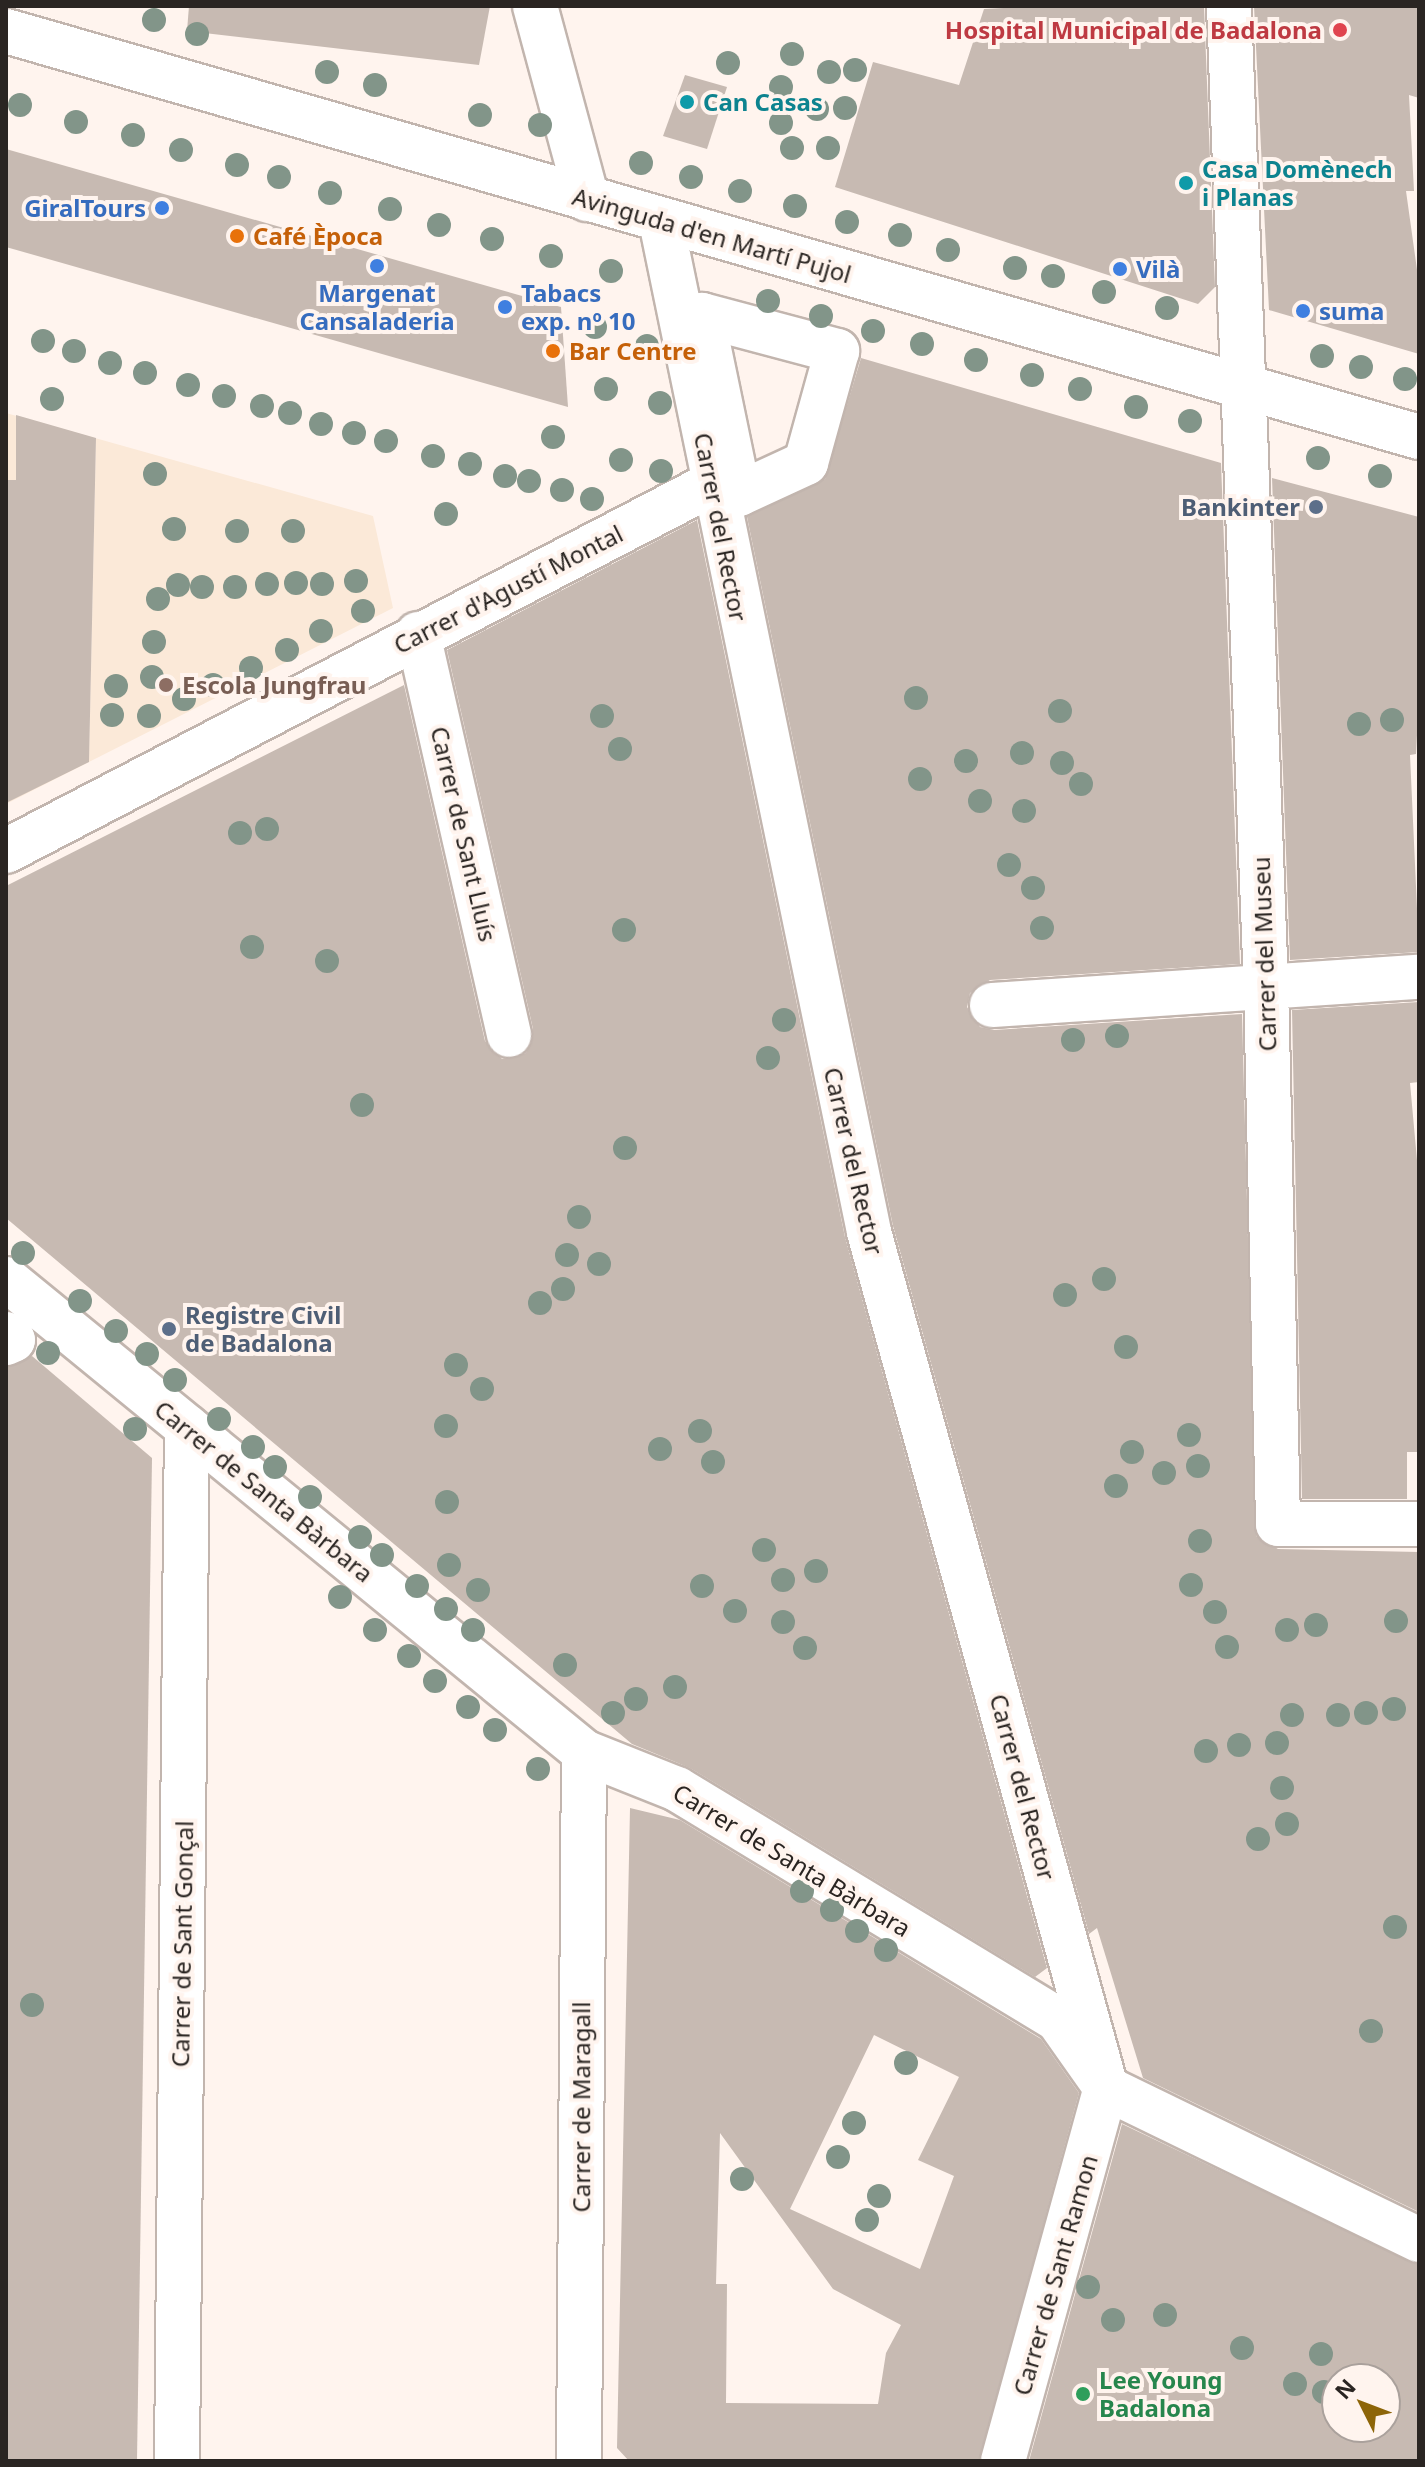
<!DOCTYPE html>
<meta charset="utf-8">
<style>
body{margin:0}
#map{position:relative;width:1425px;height:2467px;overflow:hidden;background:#fff4ee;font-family:"Noto Sans",sans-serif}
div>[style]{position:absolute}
.education>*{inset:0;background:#fbe9d8}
.building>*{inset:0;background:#c7bab2}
.roads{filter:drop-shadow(2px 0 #c2b5ae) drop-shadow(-2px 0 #c2b5ae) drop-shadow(0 2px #c2b5ae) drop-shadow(0 -2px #c2b5ae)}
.minor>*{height:44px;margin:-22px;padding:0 22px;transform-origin:22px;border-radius:22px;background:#fff}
.trees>*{width:24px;height:24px;margin:-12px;border-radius:50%;background:#829589}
.dots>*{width:22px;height:22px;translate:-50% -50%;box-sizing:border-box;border:4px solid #fff4ee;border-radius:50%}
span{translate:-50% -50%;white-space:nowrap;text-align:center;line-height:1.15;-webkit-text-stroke:8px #fff4ee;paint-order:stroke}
.health-label{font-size:24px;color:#be3a42;font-weight:700}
.right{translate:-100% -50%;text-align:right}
.culture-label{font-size:24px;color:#0d838f;font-weight:700}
.left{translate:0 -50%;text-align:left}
.shop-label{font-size:24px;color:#366cbe;font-weight:700}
.street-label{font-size:24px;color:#2a2522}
.food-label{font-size:24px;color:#c56008;font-weight:700}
.service-label{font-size:24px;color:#4e5e75;font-weight:700}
.education-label{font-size:24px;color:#785e54;font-weight:700}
.leisure-label{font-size:24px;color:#27864d;font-weight:700}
.frame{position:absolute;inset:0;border:8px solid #2a2522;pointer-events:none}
.north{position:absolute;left:1321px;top:2363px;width:80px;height:80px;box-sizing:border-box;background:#fff4ee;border:2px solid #aaa19c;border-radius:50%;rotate:312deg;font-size:22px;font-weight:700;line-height:32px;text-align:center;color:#2a2522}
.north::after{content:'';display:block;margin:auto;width:28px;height:36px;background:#8d6508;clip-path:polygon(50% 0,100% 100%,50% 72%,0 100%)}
</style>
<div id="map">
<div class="education">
<i style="clip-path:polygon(6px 413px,373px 516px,393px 608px,6px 804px,6px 789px,7px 802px,89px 761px,96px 439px,16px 416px,16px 480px,6px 480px)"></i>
</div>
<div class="building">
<i style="clip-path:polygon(189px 6px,490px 6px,479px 65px,187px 31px)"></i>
<i style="clip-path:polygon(1044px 6px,1204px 6px,1215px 287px,1198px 304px,835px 187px,873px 62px,959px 85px,984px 9px)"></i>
<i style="clip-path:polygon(1254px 6px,1419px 6px,1419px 98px,1409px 95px,1414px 191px,1406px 191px,1419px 284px,1419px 354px,1269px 310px)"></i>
<i style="clip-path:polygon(685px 75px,727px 87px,707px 149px,663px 136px)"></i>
<i style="clip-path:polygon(6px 149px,561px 307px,568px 407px,6px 247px)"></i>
<i style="clip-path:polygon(861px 358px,1221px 463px,1240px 964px,990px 980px,970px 993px,967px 1007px,980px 1027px,994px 1030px,1242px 1014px,1256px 1536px,1278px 1549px,1419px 1552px,1419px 2212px,1143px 2078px,1097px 1928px,1089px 1934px,893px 1226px,747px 517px,825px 479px)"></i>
<i style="clip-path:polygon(16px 415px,96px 438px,89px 762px,6px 803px,6px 480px,16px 480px)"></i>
<i style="clip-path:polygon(1272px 478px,1419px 517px,1419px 697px,1416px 754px,1410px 755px,1419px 952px,1290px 960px)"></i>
<i style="clip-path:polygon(697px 520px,845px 1237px,1047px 1968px,1035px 1977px,690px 1768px,632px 1744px,6px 1218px,6px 886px,404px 685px,485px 1041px,502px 1059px,526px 1053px,533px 1029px,447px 650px)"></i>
<i style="clip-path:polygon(1419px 1002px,1419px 1082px,1410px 1083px,1419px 1182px,1419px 1452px,1407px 1452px,1407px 1499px,1302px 1499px,1292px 1010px)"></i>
<i style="clip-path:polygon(32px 1356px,152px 1458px,137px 2461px,6px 2461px,6px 1368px)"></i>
<i style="clip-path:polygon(evenodd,630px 1808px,680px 1820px,1041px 2039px,1079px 2093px,979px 2461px,629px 2461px,617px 2448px,630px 1808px,874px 2035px,959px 2077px,918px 2160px,954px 2176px,920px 2269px,790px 2209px,874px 2035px,630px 1808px,720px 2133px,833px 2289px,901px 2325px,886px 2353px,878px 2404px,726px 2403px,727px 2284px,716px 2284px,720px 2133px)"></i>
<i style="clip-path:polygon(evenodd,1122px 2124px,1419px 2265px,1419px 2461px,1029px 2461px,1122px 2124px,1337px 2379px,1385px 2379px,1385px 2427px,1337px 2427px,1337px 2379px)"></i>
</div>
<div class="roads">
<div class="minor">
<i style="left:535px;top:6px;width:200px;rotate:74.9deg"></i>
<i style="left:1229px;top:6px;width:980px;rotate:87.84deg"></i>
<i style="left:1266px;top:985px;width:539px;rotate:88.72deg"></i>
<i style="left:1278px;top:1524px;width:141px"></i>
<i style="left:6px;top:31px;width:1470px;rotate:16.03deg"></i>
<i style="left:661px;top:221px;width:1032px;rotate:78.37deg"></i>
<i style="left:869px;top:1232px;width:888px;rotate:74.52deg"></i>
<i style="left:702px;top:315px;width:140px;rotate:14.9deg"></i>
<i style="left:837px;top:351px;width:116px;rotate:105.5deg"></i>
<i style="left:806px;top:463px;width:74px;rotate:155.2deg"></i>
<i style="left:739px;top:494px;width:183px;rotate:-101.7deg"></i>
<i style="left:418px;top:634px;width:411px;rotate:77.2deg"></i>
<i style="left:6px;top:851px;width:796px;rotate:-27.47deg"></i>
<i style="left:992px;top:1005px;width:428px;rotate:-3.8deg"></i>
<i style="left:6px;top:1279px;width:747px;rotate:39.29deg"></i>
<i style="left:584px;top:1752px;width:100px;rotate:21.7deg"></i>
<i style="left:677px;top:1789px;width:446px;rotate:31.2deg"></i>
<i style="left:1058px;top:2020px;width:83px;rotate:54.8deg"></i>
<i style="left:1106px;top:2088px;width:348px;rotate:25.9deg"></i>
<i style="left:6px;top:1334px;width:9px;rotate:41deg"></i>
<i style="left:13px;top:1340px;width:8px;rotate:157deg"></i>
<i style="left:177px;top:2461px;width:1034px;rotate:-89.45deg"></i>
<i style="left:579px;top:2461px;width:709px;rotate:-89.6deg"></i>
<i style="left:1003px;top:2461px;width:387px;rotate:-74.6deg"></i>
</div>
</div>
<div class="trees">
<i style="left:154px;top:20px"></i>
<i style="left:197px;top:34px"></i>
<i style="left:792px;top:54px"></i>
<i style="left:728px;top:63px"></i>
<i style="left:855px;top:70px"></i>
<i style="left:327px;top:72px"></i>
<i style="left:829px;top:72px"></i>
<i style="left:375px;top:85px"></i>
<i style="left:781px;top:87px"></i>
<i style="left:20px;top:105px"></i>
<i style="left:845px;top:108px"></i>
<i style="left:817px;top:109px"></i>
<i style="left:480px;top:115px"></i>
<i style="left:76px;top:122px"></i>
<i style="left:781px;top:123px"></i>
<i style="left:540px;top:125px"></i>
<i style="left:133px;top:135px"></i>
<i style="left:792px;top:148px"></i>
<i style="left:828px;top:148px"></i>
<i style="left:181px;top:150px"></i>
<i style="left:641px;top:163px"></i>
<i style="left:237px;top:165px"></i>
<i style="left:279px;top:177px"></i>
<i style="left:691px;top:177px"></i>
<i style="left:740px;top:191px"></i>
<i style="left:330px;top:193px"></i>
<i style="left:795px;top:206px"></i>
<i style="left:390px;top:209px"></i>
<i style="left:847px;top:222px"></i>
<i style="left:439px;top:225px"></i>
<i style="left:900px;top:235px"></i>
<i style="left:492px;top:239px"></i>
<i style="left:948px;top:250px"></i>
<i style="left:551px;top:256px"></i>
<i style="left:1015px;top:268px"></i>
<i style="left:611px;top:271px"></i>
<i style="left:1053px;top:276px"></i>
<i style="left:1104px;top:292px"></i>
<i style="left:768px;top:301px"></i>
<i style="left:1167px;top:308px"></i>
<i style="left:821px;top:316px"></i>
<i style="left:595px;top:327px"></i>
<i style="left:873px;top:331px"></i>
<i style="left:43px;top:341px"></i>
<i style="left:922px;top:344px"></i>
<i style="left:647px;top:346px"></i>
<i style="left:74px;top:351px"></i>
<i style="left:1322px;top:356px"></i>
<i style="left:976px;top:360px"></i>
<i style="left:110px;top:363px"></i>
<i style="left:1361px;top:367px"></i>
<i style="left:145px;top:373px"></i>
<i style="left:1032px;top:375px"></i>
<i style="left:1405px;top:379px"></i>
<i style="left:188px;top:385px"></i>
<i style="left:606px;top:389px"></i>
<i style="left:1080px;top:389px"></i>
<i style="left:224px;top:396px"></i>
<i style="left:52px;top:399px"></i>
<i style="left:660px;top:403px"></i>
<i style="left:262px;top:406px"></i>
<i style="left:1136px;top:407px"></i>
<i style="left:290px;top:413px"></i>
<i style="left:1190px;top:421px"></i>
<i style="left:321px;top:424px"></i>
<i style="left:354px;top:433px"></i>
<i style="left:553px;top:437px"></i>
<i style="left:386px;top:441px"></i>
<i style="left:433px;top:456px"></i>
<i style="left:1318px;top:458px"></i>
<i style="left:621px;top:460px"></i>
<i style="left:470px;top:464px"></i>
<i style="left:661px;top:471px"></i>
<i style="left:155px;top:474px"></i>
<i style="left:505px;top:476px"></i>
<i style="left:1380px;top:476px"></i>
<i style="left:529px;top:481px"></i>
<i style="left:562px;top:490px"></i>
<i style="left:592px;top:499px"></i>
<i style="left:446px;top:514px"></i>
<i style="left:174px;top:529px"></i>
<i style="left:237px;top:531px"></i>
<i style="left:293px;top:531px"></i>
<i style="left:356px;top:581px"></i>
<i style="left:296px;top:583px"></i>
<i style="left:267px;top:584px"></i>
<i style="left:322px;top:584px"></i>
<i style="left:178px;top:585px"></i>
<i style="left:202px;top:587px"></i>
<i style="left:235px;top:587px"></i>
<i style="left:158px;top:599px"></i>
<i style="left:363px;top:611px"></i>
<i style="left:321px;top:631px"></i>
<i style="left:154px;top:642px"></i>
<i style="left:287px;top:650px"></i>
<i style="left:251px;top:668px"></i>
<i style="left:152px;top:677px"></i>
<i style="left:213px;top:685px"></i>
<i style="left:116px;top:686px"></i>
<i style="left:916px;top:698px"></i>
<i style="left:184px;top:699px"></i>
<i style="left:1060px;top:711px"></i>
<i style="left:112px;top:715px"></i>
<i style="left:149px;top:716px"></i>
<i style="left:602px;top:716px"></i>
<i style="left:1392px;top:720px"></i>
<i style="left:1359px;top:724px"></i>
<i style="left:620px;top:749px"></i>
<i style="left:1022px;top:753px"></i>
<i style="left:966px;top:761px"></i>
<i style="left:1062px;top:763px"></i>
<i style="left:920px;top:779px"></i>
<i style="left:1081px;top:784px"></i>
<i style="left:980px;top:801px"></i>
<i style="left:1024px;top:811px"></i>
<i style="left:267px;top:829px"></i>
<i style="left:240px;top:833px"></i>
<i style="left:1009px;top:865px"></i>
<i style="left:1033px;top:888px"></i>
<i style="left:1042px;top:928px"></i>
<i style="left:624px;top:930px"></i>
<i style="left:252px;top:947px"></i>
<i style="left:327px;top:961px"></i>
<i style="left:784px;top:1020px"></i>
<i style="left:1117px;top:1036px"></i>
<i style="left:1073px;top:1040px"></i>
<i style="left:768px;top:1058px"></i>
<i style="left:362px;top:1105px"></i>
<i style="left:625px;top:1148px"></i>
<i style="left:579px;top:1217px"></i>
<i style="left:23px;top:1253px"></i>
<i style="left:567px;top:1255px"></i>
<i style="left:599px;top:1264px"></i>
<i style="left:1104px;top:1279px"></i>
<i style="left:563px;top:1289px"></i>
<i style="left:1065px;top:1295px"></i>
<i style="left:80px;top:1301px"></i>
<i style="left:540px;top:1303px"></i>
<i style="left:116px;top:1331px"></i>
<i style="left:1126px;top:1347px"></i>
<i style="left:48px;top:1353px"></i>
<i style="left:147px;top:1354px"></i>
<i style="left:456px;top:1365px"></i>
<i style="left:175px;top:1380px"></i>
<i style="left:482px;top:1389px"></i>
<i style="left:219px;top:1419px"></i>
<i style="left:446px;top:1426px"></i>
<i style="left:135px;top:1429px"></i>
<i style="left:700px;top:1431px"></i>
<i style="left:1189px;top:1435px"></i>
<i style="left:253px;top:1447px"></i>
<i style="left:660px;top:1449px"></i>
<i style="left:1132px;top:1452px"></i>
<i style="left:713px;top:1462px"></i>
<i style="left:1198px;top:1466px"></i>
<i style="left:275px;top:1467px"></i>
<i style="left:1164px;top:1473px"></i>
<i style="left:1116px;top:1486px"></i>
<i style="left:310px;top:1497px"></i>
<i style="left:447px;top:1502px"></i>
<i style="left:360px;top:1537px"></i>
<i style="left:1200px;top:1541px"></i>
<i style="left:764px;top:1550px"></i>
<i style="left:382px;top:1555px"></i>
<i style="left:449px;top:1565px"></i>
<i style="left:816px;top:1571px"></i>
<i style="left:783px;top:1580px"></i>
<i style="left:1191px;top:1585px"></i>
<i style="left:417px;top:1586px"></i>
<i style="left:702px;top:1586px"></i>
<i style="left:478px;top:1590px"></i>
<i style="left:340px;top:1597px"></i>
<i style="left:446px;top:1609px"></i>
<i style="left:735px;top:1611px"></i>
<i style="left:1215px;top:1612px"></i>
<i style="left:1396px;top:1621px"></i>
<i style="left:783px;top:1622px"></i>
<i style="left:1316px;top:1625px"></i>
<i style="left:375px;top:1630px"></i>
<i style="left:473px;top:1630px"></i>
<i style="left:1287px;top:1630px"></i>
<i style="left:1227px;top:1647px"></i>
<i style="left:805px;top:1648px"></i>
<i style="left:409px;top:1656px"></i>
<i style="left:565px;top:1665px"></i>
<i style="left:435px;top:1681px"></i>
<i style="left:675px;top:1687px"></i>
<i style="left:636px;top:1699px"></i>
<i style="left:468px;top:1707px"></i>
<i style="left:1394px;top:1709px"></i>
<i style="left:613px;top:1713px"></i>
<i style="left:1366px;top:1713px"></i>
<i style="left:1292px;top:1715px"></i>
<i style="left:1338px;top:1715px"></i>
<i style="left:495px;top:1730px"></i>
<i style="left:1277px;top:1743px"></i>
<i style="left:1239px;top:1745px"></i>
<i style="left:1206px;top:1751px"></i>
<i style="left:538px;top:1769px"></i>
<i style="left:1282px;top:1788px"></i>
<i style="left:1287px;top:1824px"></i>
<i style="left:1258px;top:1839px"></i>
<i style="left:802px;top:1891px"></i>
<i style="left:832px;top:1910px"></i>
<i style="left:1395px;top:1927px"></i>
<i style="left:857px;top:1931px"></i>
<i style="left:886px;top:1950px"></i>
<i style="left:32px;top:2005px"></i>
<i style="left:1371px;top:2031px"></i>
<i style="left:906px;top:2063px"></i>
<i style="left:854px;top:2123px"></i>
<i style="left:838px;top:2157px"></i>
<i style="left:742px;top:2179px"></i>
<i style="left:879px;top:2196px"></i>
<i style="left:867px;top:2220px"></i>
<i style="left:1088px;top:2287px"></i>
<i style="left:1165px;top:2315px"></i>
<i style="left:1113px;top:2320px"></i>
<i style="left:1242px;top:2348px"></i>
<i style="left:1321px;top:2354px"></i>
<i style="left:1295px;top:2384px"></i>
<i style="left:1324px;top:2392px"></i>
</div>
<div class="dots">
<i style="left:1340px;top:30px;background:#e0444e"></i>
<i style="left:687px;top:102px;background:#0f9aa8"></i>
<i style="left:1186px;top:183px;background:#0f9aa8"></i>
<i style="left:162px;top:208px;background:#3f7fe0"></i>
<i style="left:237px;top:236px;background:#e8710a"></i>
<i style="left:377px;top:266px;background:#3f7fe0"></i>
<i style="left:1120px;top:269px;background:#3f7fe0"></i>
<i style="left:505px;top:307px;background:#3f7fe0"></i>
<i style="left:1303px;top:311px;background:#3f7fe0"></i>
<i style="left:553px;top:351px;background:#e8710a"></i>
<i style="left:1316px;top:507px;background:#5c6f8a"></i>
<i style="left:166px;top:685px;background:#8d6e63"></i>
<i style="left:169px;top:1329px;background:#5c6f8a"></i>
<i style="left:1083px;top:2394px;background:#2e9e5b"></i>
</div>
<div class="health-label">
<span class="right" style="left:1322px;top:30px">Hospital Municipal de Badalona</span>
</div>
<div class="culture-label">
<span class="left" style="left:703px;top:102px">Can Casas</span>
<span class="left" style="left:1202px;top:183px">Casa Domènech<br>i Planas</span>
</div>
<div class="shop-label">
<span class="right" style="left:146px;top:208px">GiralTours</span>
<span class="left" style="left:1136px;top:269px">Vilà</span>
<span style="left:377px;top:307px">Margenat<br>Cansaladeria</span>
<span class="left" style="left:521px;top:307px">Tabacs<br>exp. nº 10</span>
<span class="left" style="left:1319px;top:311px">suma</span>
</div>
<div class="street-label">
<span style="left:712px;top:235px;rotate:16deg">Avinguda d'en Martí Pujol</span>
<span style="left:721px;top:527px;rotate:79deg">Carrer del Rector</span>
<span style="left:508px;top:589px;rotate:-27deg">Carrer d'Agustí Montal</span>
<span style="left:464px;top:834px;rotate:77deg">Carrer de Sant Lluís</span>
<span style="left:1264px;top:954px;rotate:-92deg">Carrer del Museu</span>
<span style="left:854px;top:1161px;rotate:77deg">Carrer del Rector</span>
<span style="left:264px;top:1491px;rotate:39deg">Carrer de Santa Bàrbara</span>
<span style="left:1023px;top:1787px;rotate:75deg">Carrer del Rector</span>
<span style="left:792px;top:1860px;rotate:31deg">Carrer de Santa Bàrbara</span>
<span style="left:182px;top:1944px;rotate:-89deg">Carrer de Sant Gonçal</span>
<span style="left:581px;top:2107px;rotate:-90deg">Carrer de Maragall</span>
<span style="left:1055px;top:2275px;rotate:-74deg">Carrer de Sant Ramon</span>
</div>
<div class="food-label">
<span class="left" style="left:253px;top:236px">Café Època</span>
<span class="left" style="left:569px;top:351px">Bar Centre</span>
</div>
<div class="service-label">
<span class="right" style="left:1300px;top:507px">Bankinter</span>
<span class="left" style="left:185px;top:1329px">Registre Civil<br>de Badalona</span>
</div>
<div class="education-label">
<span class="left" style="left:182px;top:685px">Escola Jungfrau</span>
</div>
<div class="leisure-label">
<span class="left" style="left:1099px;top:2394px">Lee Young<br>Badalona</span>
</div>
<div class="frame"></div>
<div class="north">N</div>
</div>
